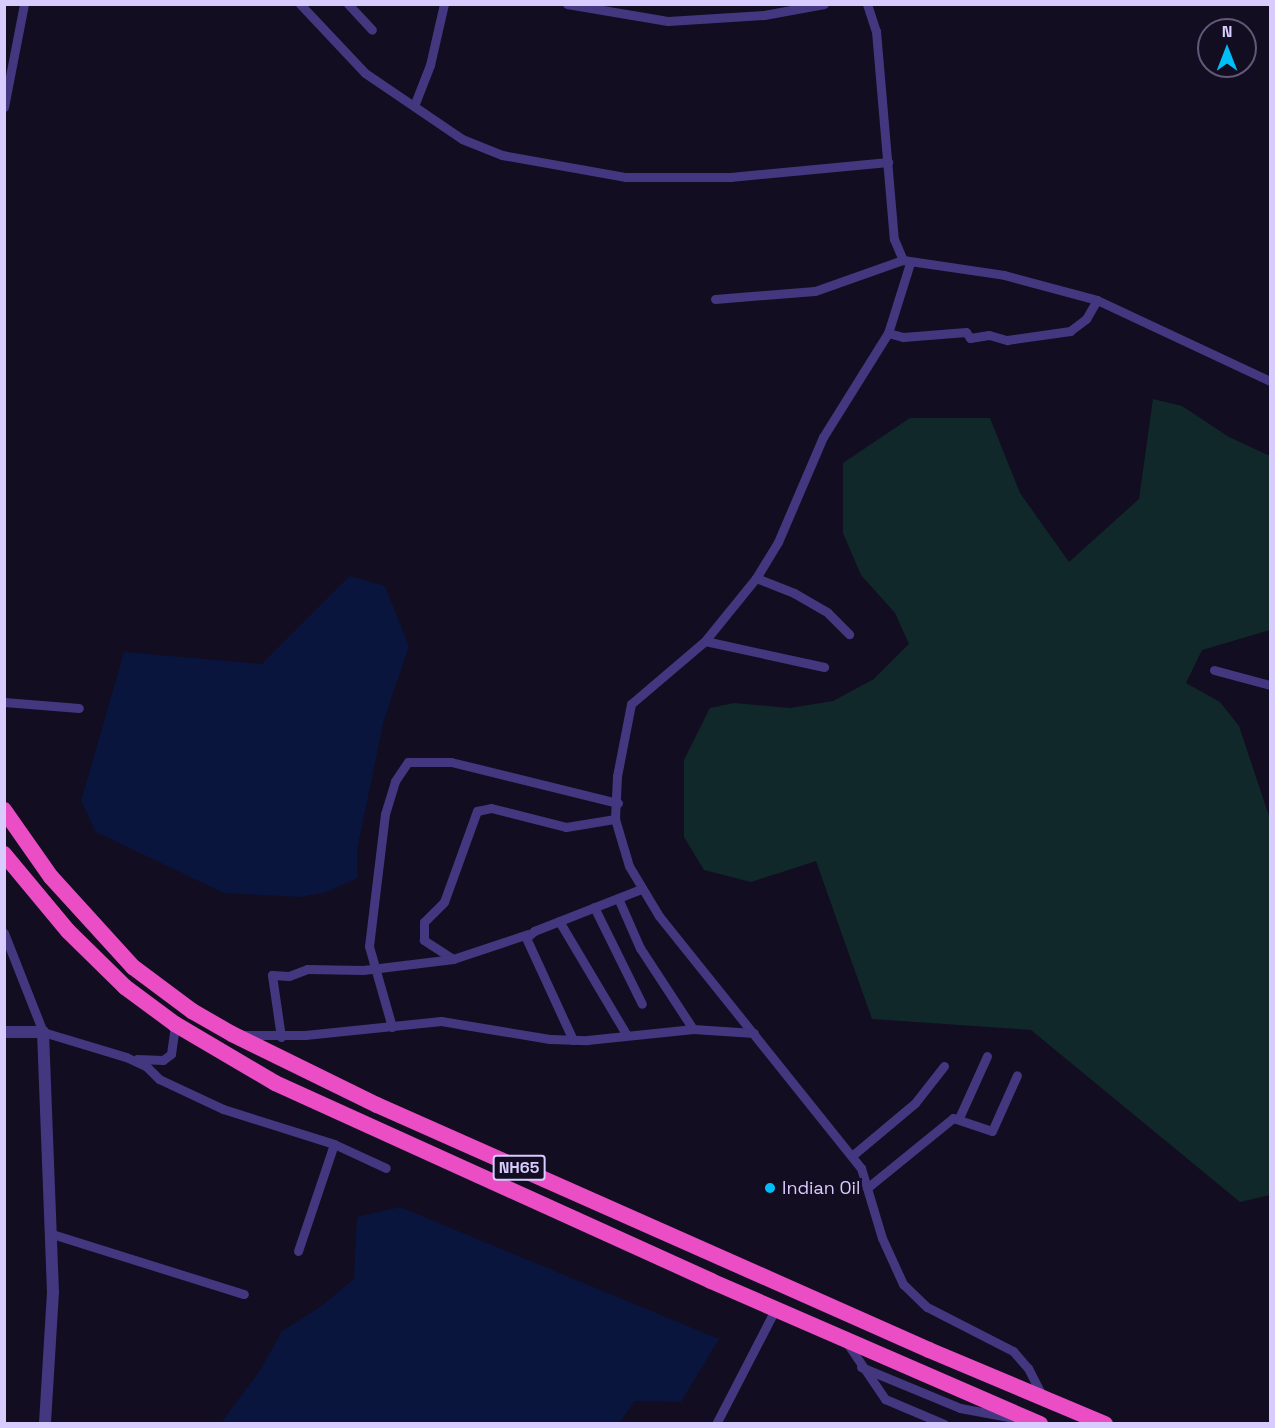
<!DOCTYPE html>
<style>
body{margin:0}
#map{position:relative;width:1275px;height:1428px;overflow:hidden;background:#120d20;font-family:"Space Grotesk",sans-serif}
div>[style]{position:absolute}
.green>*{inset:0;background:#10282a}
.water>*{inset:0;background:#09153d}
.minor>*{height:9px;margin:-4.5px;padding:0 4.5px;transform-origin:4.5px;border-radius:4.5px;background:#43377f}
.tertiary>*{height:12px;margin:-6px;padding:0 6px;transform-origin:6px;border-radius:6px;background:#43377f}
.trunk>*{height:16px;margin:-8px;padding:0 8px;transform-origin:8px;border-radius:8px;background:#ea4dc4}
.dots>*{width:16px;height:16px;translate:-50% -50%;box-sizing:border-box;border:3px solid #120d20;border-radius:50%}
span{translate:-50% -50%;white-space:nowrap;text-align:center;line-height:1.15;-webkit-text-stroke:6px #120d20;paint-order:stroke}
.shield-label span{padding:2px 4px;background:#120d20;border:2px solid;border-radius:4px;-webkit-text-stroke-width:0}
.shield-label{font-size:16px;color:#d8ccff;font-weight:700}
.poi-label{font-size:18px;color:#d8ccff}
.left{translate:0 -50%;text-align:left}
.frame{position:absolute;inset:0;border:6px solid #d8ccff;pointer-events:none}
.north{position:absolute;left:1197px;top:18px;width:60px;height:60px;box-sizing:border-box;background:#120d20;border:2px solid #615979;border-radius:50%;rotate:0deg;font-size:16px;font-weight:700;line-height:24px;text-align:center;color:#d8ccff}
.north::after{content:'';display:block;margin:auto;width:21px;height:27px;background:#00bff7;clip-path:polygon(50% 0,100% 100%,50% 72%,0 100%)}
</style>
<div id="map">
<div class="green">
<i style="clip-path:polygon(1153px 399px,1182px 406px,1229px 437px,1270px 456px,1270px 630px,1202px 650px,1186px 683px,1220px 702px,1239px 726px,1270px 819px,1270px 1195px,1240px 1202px,1031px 1030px,872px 1019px,816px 861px,751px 882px,704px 870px,684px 837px,684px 760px,710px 708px,734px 703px,790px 708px,833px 701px,874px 679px,909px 644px,895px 613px,861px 575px,843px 533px,843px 463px,910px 418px,990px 418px,1020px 493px,1069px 562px,1139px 499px)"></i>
</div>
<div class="water">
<i style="clip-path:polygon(350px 576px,385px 586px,409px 646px,384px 720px,357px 850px,357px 878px,327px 892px,300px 897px,224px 893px,96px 832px,81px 801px,124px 652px,262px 664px)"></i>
<i style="clip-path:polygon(400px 1207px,719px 1339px,681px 1402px,635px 1401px,619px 1423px,221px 1423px,261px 1369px,282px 1331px,320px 1307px,354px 1279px,357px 1217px)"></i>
</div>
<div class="minor">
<i style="left:300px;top:4px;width:95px;rotate:46.7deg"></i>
<i style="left:365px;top:73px;width:117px;rotate:34.2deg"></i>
<i style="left:462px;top:139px;width:43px;rotate:21.8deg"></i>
<i style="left:502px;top:155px;width:126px;rotate:10.1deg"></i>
<i style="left:626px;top:177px;width:104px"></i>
<i style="left:730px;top:177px;width:159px;rotate:-5.4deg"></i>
<i style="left:348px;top:4px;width:35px;rotate:47deg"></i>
<i style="left:567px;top:4px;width:102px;rotate:9.6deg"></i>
<i style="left:668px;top:21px;width:96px;rotate:-3.6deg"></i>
<i style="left:764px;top:15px;width:61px;rotate:-10.4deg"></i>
<i style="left:867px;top:4px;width:28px;rotate:72deg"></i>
<i style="left:876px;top:31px;width:209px;rotate:85.1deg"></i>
<i style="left:894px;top:239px;width:23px;rotate:67deg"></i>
<i style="left:903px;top:260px;width:102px;rotate:8.4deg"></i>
<i style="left:1004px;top:275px;width:96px;rotate:15deg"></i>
<i style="left:1097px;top:300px;width:191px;rotate:25.1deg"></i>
<i style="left:414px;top:106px;width:44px;rotate:-68.7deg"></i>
<i style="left:430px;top:65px;width:63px;rotate:-77.1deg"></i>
<i style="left:4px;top:107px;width:105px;rotate:-79deg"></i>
<i style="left:910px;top:263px;width:73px;rotate:107.4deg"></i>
<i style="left:888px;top:333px;width:123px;rotate:122deg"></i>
<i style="left:823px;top:437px;width:114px;rotate:113.2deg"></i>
<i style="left:778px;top:542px;width:42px;rotate:121.4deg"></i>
<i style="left:756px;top:578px;width:81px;rotate:129deg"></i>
<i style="left:705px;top:641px;width:97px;rotate:139.6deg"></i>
<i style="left:631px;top:704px;width:73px;rotate:101deg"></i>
<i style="left:617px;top:776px;width:43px;rotate:92.7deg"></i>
<i style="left:615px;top:819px;width:49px;rotate:73.4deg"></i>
<i style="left:629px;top:866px;width:58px;rotate:59deg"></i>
<i style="left:659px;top:916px;width:323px;rotate:51.3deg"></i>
<i style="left:861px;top:1168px;width:73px;rotate:73.3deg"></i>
<i style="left:882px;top:1238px;width:51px;rotate:65.5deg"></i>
<i style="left:903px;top:1284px;width:33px;rotate:44deg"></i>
<i style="left:927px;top:1307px;width:97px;rotate:27.1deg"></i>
<i style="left:1013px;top:1351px;width:23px;rotate:49deg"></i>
<i style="left:1028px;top:1368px;width:31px;rotate:63deg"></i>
<i style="left:715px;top:299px;width:100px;rotate:-4.6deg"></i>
<i style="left:815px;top:291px;width:93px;rotate:-19.4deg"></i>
<i style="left:888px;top:333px;width:16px;rotate:15deg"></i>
<i style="left:903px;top:337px;width:63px;rotate:-4.5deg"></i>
<i style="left:966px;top:332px;width:7px;rotate:56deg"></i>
<i style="left:970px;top:338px;width:19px;rotate:-9deg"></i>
<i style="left:989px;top:335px;width:19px;rotate:16deg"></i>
<i style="left:1007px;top:340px;width:64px;rotate:-8.1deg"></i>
<i style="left:1070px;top:331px;width:20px;rotate:-37deg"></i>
<i style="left:1086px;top:319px;width:22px;rotate:-60deg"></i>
<i style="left:756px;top:578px;width:41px;rotate:21.5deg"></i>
<i style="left:794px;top:593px;width:39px;rotate:30deg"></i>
<i style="left:828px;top:613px;width:30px;rotate:45deg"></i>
<i style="left:705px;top:641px;width:122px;rotate:12.3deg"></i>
<i style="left:1214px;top:670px;width:58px;rotate:15deg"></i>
<i style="left:4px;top:702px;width:75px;rotate:4.6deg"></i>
<i style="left:618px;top:898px;width:55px;rotate:66.3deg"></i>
<i style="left:640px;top:948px;width:97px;rotate:56.8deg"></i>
<i style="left:594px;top:907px;width:108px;rotate:63.7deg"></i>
<i style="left:559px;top:921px;width:131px;rotate:59.3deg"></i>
<i style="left:4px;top:933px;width:106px;rotate:68.5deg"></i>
<i style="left:43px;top:1032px;width:87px;rotate:16.8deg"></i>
<i style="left:126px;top:1057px;width:23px;rotate:25deg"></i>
<i style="left:147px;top:1067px;width:17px;rotate:45deg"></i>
<i style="left:159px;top:1079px;width:71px;rotate:25.1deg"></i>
<i style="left:223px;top:1109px;width:116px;rotate:17.5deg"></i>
<i style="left:334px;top:1144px;width:57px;rotate:24.8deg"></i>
<i style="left:453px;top:959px;width:35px;rotate:-147deg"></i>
<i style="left:424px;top:940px;width:18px;rotate:-90deg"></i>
<i style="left:424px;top:922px;width:28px;rotate:-45deg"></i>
<i style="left:444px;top:902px;width:97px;rotate:-70.1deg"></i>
<i style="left:477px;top:811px;width:14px;rotate:-12deg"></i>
<i style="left:491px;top:808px;width:77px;rotate:14.2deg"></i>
<i style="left:566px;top:827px;width:50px;rotate:-9.3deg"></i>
<i style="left:392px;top:1027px;width:84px;rotate:-105.9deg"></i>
<i style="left:369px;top:946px;width:133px;rotate:-83.1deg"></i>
<i style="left:385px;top:814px;width:34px;rotate:-73deg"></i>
<i style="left:395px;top:781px;width:23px;rotate:-56deg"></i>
<i style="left:408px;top:762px;width:43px"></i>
<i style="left:451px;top:762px;width:172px;rotate:13.8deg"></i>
<i style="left:244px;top:1035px;width:61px"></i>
<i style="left:305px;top:1035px;width:137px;rotate:-5.9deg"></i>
<i style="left:441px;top:1021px;width:110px;rotate:9.4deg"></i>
<i style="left:550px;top:1039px;width:37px;rotate:2deg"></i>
<i style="left:587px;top:1040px;width:107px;rotate:-5.9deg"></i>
<i style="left:693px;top:1029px;width:61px;rotate:3.8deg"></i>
<i style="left:281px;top:1037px;width:63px;rotate:-98.3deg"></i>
<i style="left:272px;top:975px;width:17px;rotate:3deg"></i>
<i style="left:289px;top:976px;width:19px;rotate:-21deg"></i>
<i style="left:307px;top:969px;width:56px;rotate:1deg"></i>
<i style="left:363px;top:970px;width:91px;rotate:-7deg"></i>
<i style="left:453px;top:959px;width:79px;rotate:-18.4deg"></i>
<i style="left:573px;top:1040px;width:112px;rotate:-114.7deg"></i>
<i style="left:526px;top:938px;width:11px;rotate:-41deg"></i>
<i style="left:534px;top:931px;width:115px;rotate:-21.4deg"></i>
<i style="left:137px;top:1059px;width:26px;rotate:2deg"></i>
<i style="left:163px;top:1060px;width:10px;rotate:-37deg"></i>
<i style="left:171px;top:1054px;width:30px;rotate:-82deg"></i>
<i style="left:959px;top:1118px;width:68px;rotate:-65.7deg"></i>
<i style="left:853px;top:1155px;width:81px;rotate:-40deg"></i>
<i style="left:915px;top:1103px;width:47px;rotate:-51.9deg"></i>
<i style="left:867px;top:1188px;width:111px;rotate:-39.1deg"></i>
<i style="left:953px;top:1118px;width:41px;rotate:18.4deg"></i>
<i style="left:992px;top:1131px;width:61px;rotate:-65.9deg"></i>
<i style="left:52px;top:1234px;width:201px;rotate:17.4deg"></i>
<i style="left:298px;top:1251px;width:113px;rotate:-71.4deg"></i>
<i style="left:847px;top:1343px;width:68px;rotate:55.8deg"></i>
<i style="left:885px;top:1399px;width:64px;rotate:23deg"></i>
<i style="left:861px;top:1367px;width:107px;rotate:22.5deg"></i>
<i style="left:960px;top:1408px;width:55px;rotate:10.5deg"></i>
<i style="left:716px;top:1424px;width:131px;rotate:-62.7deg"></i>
</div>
<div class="tertiary">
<i style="left:4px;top:1032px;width:39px"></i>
<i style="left:43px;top:1032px;width:260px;rotate:87.8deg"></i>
<i style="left:53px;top:1292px;width:132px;rotate:93.5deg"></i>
</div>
<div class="trunk">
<i style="left:4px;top:810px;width:82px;rotate:55deg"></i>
<i style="left:51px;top:877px;width:122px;rotate:47.7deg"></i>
<i style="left:133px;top:967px;width:74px;rotate:36.7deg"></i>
<i style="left:192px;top:1011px;width:46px;rotate:29.9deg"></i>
<i style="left:232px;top:1034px;width:161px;rotate:26.1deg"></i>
<i style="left:377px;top:1105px;width:604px;rotate:23.93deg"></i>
<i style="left:929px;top:1350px;width:191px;rotate:22.8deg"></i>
<i style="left:4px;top:854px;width:100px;rotate:50.3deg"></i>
<i style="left:68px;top:931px;width:80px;rotate:44.5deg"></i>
<i style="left:125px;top:987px;width:62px;rotate:36.5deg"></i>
<i style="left:175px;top:1024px;width:116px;rotate:30.5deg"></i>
<i style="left:275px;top:1083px;width:479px;rotate:24.4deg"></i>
<i style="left:711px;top:1281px;width:359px;rotate:23.5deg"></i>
</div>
<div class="dots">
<i style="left:770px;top:1188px;background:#00bff7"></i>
</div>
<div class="shield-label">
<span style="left:519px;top:1168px">NH65</span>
</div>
<div class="poi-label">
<span class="left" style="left:782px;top:1188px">Indian Oil</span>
</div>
<div class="frame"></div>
<div class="north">N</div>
</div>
